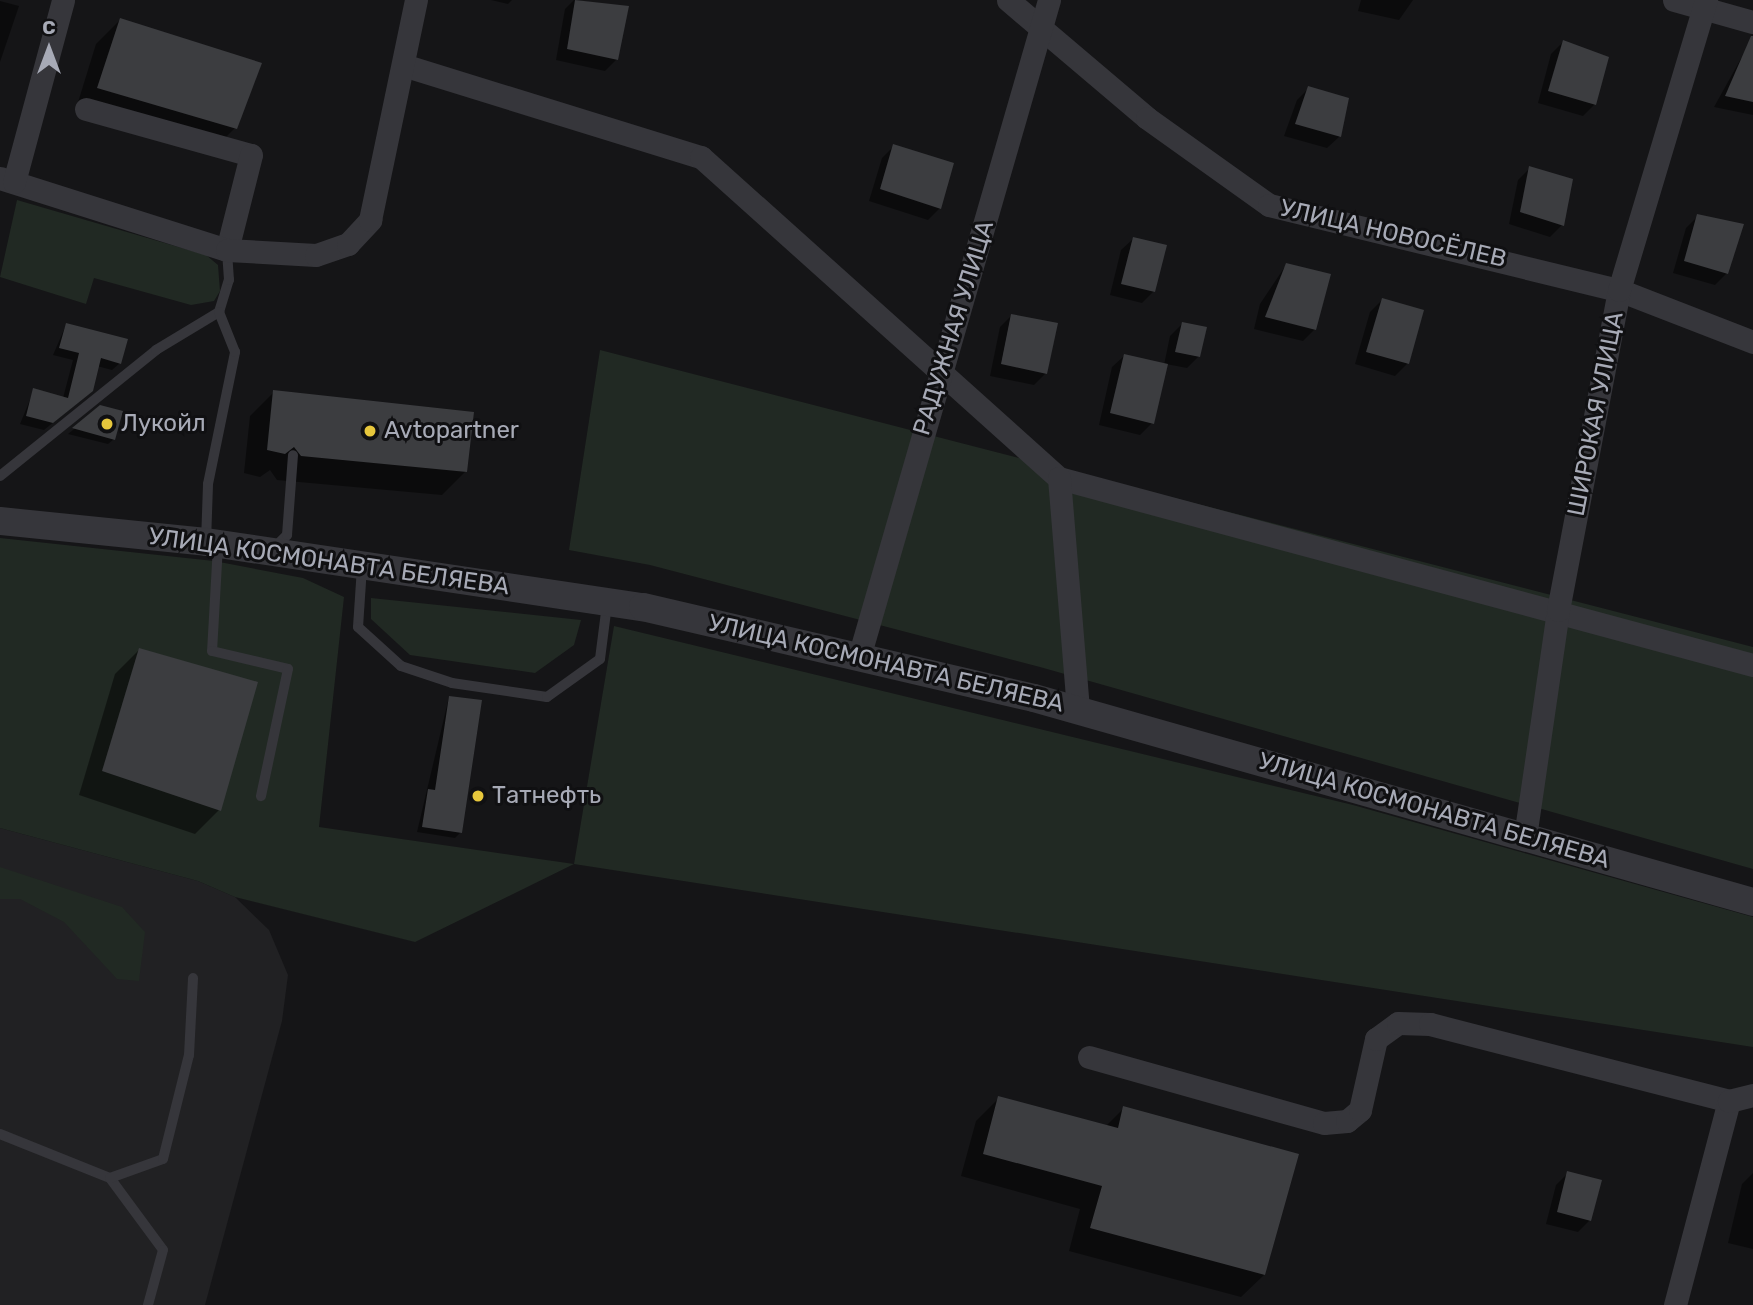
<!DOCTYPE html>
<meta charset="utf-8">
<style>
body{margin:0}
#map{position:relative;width:1753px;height:1305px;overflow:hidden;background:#151517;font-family:Rubik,sans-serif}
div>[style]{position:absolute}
.built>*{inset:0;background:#212123}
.green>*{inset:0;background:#212923}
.shadow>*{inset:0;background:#0007}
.building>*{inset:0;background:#3c3d40}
.service>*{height:10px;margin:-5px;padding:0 5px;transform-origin:5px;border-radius:5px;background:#36363b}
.minor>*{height:23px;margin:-11.5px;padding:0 11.5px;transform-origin:11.5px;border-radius:11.5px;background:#36363b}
.tertiary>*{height:28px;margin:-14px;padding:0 14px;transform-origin:14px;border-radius:14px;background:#36363b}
.dots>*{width:19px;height:19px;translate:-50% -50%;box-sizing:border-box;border:4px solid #101012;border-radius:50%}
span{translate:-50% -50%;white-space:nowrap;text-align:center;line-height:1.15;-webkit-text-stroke:6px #101012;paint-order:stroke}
.street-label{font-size:24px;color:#a7aab6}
.poi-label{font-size:24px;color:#a7aab6}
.left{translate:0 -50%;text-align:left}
.north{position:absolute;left:14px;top:14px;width:70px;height:70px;-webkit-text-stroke:5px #101012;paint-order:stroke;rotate:0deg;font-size:19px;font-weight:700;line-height:28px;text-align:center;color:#a7aab6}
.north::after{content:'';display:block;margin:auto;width:24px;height:32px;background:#a7aab6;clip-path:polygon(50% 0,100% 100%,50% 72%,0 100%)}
</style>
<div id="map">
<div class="built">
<i style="clip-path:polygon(0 828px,198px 881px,235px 897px,269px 930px,288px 975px,282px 1021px,205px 1305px,0 1305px)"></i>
</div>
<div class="green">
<i style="clip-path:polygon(17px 200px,206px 255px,218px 265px,220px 291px,214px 301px,191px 305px,94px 278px,86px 304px,0 277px)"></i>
<i style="clip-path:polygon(600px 350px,1753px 647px,1753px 869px,1040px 667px,650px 565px,569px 550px)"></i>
<i style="clip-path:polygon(0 538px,214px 561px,303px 578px,344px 597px,319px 827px,574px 864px,614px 626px,1353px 805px,1753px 917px,1753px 1047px,574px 864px,415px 942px,235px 897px,198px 881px,0 828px)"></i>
<i style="clip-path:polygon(371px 598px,581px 620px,574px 645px,535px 673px,410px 655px,371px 619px)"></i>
<i style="clip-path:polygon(0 867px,122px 907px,145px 932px,139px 981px,117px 979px,64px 922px,20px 899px,0 899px)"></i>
</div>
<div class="shadow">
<i style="clip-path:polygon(491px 0,512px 0,508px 4px)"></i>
<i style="clip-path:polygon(574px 0,627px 7px,617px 59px,605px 71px,556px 60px,565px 9px)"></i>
<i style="clip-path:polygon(1361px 0,1413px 0,1399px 20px,1358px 11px)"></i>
<i style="clip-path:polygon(0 1px,19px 6px,0 62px)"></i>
<i style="clip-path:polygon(120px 20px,235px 128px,211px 152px,75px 112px,96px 44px)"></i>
<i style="clip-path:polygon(1563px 42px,1595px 104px,1583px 116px,1538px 103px,1551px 54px)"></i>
<i style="clip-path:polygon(1744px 53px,1753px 55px,1753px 115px,1714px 107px)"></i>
<i style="clip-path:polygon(1309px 88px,1347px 99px,1339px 137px,1327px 148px,1284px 136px,1297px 100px)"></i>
<i style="clip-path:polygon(894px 146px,940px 208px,928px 220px,869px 201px,882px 158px)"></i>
<i style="clip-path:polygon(1530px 168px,1562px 225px,1550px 237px,1509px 224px,1518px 180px)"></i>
<i style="clip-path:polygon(1698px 216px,1727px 273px,1715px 285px,1673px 273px,1686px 228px)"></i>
<i style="clip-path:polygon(1133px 239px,1154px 291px,1142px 303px,1110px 295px,1121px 250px)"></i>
<i style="clip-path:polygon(1286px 265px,1315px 329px,1303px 341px,1254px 329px,1260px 304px)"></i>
<i style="clip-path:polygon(1382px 300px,1422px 311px,1407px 364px,1395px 376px,1355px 364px,1370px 312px)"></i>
<i style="clip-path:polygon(1012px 315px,1046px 373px,1034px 385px,990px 376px,1000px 327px)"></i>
<i style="clip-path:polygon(1182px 324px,1199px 356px,1187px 368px,1166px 364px,1152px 423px,1140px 435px,1099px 425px,1112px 367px,1124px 356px,1164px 365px,1170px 336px)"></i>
<i style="clip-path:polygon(66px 325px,120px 363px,112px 370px,97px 366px,83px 398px,44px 430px,20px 424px,34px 390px,63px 398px,73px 360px,53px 355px)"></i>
<i style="clip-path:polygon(274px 392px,466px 471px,442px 495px,277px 480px,270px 470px,260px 477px,244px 473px,250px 416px)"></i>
<i style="clip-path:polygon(101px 407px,114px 439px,108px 444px,68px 434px)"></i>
<i style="clip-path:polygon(139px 650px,219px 810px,195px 834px,79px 795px,115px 674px)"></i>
<i style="clip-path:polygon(449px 697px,460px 833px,455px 838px,417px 832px)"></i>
<i style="clip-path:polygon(999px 1098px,1106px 1126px,1124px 1108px,1264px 1275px,1241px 1297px,1069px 1251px,1080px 1209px,961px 1176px,976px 1121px)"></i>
<i style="clip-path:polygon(1568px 1173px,1590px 1220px,1578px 1232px,1546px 1224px,1556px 1185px)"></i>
<i style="clip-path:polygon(1753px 1173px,1753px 1249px,1728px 1243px,1742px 1184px)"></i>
</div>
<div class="building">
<i style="clip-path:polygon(575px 0,629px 6px,618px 60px,567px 49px)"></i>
<i style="clip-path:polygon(120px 18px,262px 63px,237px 129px,97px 88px)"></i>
<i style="clip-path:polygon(1751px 36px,1753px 36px,1753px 102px,1725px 96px)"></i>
<i style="clip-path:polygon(1563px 40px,1609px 57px,1596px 105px,1548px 91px)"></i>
<i style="clip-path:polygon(1308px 86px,1349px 98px,1341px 137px,1295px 124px)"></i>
<i style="clip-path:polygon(893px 144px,954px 163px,941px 209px,880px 189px)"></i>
<i style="clip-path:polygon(1529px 166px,1573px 179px,1564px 226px,1520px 212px)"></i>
<i style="clip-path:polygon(1697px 214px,1744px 224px,1728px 274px,1684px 261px)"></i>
<i style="clip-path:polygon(1133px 237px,1167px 245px,1155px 292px,1121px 284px)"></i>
<i style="clip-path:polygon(1286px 263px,1331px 274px,1316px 330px,1265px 317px)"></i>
<i style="clip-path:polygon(1382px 298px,1424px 310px,1409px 364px,1366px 352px)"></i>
<i style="clip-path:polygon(1011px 314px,1058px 323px,1047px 374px,1001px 364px)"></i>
<i style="clip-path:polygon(1182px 322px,1207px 327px,1200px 357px,1175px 352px)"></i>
<i style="clip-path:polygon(66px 323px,128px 339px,121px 364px,101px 358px,93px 391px,53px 423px,26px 416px,33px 388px,68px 398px,79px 353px,59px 348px)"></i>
<i style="clip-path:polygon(1124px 354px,1168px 364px,1154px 424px,1110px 413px)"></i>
<i style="clip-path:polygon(273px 390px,474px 412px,467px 472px,301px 456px,294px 447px,285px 454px,267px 450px)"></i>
<i style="clip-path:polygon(100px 405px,123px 411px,115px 440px,72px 428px)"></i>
<i style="clip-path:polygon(139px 648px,258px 682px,221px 811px,102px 771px)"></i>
<i style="clip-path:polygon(449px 696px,482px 700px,462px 833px,422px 827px,428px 789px,435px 790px)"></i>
<i style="clip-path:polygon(998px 1096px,1118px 1128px,1123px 1106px,1299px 1154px,1265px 1275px,1090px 1228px,1102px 1186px,983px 1154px)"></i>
<i style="clip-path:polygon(1567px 1171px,1602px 1180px,1591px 1221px,1557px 1212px)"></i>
</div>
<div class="service">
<i style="left:0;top:476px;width:201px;rotate:-38.9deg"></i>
<i style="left:156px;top:350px;width:74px;rotate:-31.1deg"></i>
<i style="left:219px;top:312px;width:34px;rotate:-73deg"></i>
<i style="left:229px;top:280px;width:30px;rotate:-94deg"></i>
<i style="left:206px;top:542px;width:58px;rotate:-88deg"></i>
<i style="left:208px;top:484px;width:135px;rotate:-78.4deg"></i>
<i style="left:235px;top:352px;width:43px;rotate:-111.8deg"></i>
<i style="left:218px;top:545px;width:106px;rotate:93.2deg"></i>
<i style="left:212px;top:651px;width:78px;rotate:13.3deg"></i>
<i style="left:288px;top:669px;width:130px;rotate:102deg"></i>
<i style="left:273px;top:549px;width:20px;rotate:-45deg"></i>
<i style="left:287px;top:535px;width:80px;rotate:-85.7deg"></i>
<i style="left:362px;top:567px;width:60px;rotate:93.8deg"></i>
<i style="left:358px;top:627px;width:58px;rotate:42.2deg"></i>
<i style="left:401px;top:666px;width:54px;rotate:18.4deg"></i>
<i style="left:452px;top:683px;width:96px;rotate:8.4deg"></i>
<i style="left:547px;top:697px;width:65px;rotate:-35.6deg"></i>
<i style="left:600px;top:659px;width:55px;rotate:-82.7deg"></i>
<i style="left:0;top:1134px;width:118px;rotate:21.8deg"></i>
<i style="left:110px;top:1178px;width:89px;rotate:53.6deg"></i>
<i style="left:163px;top:1250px;width:57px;rotate:105.3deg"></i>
<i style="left:110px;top:1178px;width:56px;rotate:-19.7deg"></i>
<i style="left:163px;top:1159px;width:107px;rotate:-76deg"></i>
<i style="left:189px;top:1055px;width:77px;rotate:-87deg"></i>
</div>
<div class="minor">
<i style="left:1008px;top:0;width:182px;rotate:40.3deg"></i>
<i style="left:1147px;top:118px;width:150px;rotate:35.5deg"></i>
<i style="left:1269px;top:205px;width:360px;rotate:13.7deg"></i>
<i style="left:1619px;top:290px;width:144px;rotate:21.2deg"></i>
<i style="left:1674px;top:0;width:82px;rotate:15.6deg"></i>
<i style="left:403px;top:65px;width:312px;rotate:17.2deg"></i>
<i style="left:701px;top:157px;width:481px;rotate:41.9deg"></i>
<i style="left:1059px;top:478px;width:719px;rotate:15.08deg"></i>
<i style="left:86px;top:109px;width:171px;rotate:15.6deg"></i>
<i style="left:251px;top:155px;width:98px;rotate:104.2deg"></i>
<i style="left:0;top:178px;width:238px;rotate:17.6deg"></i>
<i style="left:227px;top:250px;width:89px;rotate:3.2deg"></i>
<i style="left:316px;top:255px;width:34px;rotate:-19deg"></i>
<i style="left:348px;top:244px;width:33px;rotate:-47deg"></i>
<i style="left:370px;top:220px;width:225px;rotate:-78.2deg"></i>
<i style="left:14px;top:182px;width:188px;rotate:-74.9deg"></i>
<i style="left:1059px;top:478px;width:233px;rotate:85.3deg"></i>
<i style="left:859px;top:657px;width:684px;rotate:-73.87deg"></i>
<i style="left:1525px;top:837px;width:229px;rotate:-81.7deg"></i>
<i style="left:1558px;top:610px;width:326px;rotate:-79.2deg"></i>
<i style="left:1619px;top:290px;width:303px;rotate:-73.3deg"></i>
<i style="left:1089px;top:1057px;width:244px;rotate:15.7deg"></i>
<i style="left:1324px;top:1123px;width:23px;rotate:-5deg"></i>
<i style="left:1347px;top:1121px;width:17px;rotate:-40deg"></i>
<i style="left:1360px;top:1110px;width:73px;rotate:-77.3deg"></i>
<i style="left:1376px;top:1039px;width:27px;rotate:-36deg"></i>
<i style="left:1398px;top:1023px;width:32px;rotate:2deg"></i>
<i style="left:1430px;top:1024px;width:309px;rotate:14.4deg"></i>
<i style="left:1675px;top:1305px;width:211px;rotate:-75.2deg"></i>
<i style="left:1729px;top:1101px;width:25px;rotate:-14deg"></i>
</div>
<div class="tertiary">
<i style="left:0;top:521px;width:207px;rotate:5.8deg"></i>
<i style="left:206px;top:542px;width:442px;rotate:8.5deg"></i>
<i style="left:643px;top:607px;width:401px;rotate:13.1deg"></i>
<i style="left:1034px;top:698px;width:747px;rotate:15.84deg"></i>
</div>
<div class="dots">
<i style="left:107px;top:424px;background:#e7c73c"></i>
<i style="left:370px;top:431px;background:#e7c73c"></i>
<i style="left:478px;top:796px;background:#e7c73c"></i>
</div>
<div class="street-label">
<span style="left:1393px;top:234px;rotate:13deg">УЛИЦА НОВОСЁЛЕВ</span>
<span style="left:954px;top:328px;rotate:-73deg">РАДУЖНАЯ УЛИЦА</span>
<span style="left:1596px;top:414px;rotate:-79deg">ШИРОКАЯ УЛИЦА</span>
<span style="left:329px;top:562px;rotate:8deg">УЛИЦА КОСМОНАВТА БЕЛЯЕВА</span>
<span style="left:886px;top:664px;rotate:13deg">УЛИЦА КОСМОНАВТА БЕЛЯЕВА</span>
<span style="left:1434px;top:811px;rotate:16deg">УЛИЦА КОСМОНАВТА БЕЛЯЕВА</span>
</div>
<div class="poi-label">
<span class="left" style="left:121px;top:424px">Лукойл</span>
<span class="left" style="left:384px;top:431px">Avtopartner</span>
<span class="left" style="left:492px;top:796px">Татнефть</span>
</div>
<div class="north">С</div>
</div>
